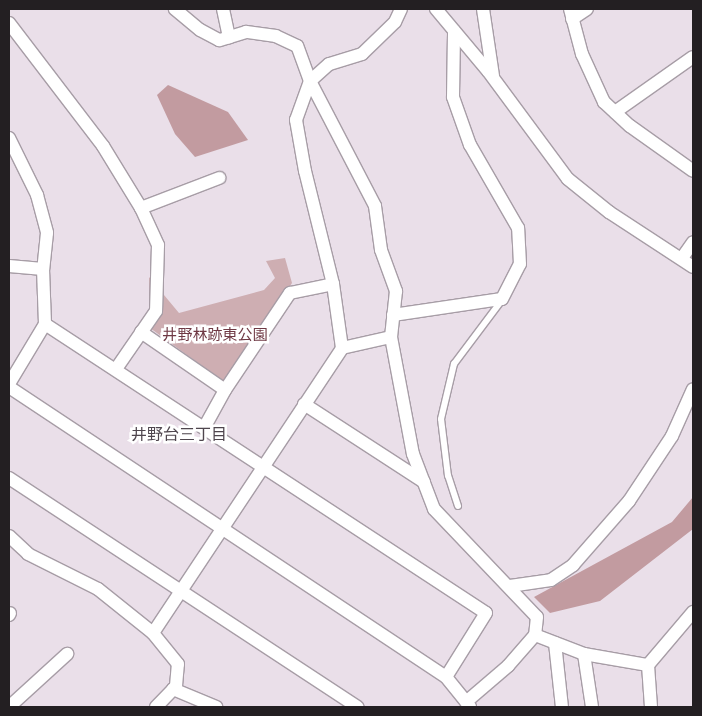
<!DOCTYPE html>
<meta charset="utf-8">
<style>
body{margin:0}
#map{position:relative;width:702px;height:716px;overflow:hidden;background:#eadfe9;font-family:"Source Sans 3","Noto Sans JP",sans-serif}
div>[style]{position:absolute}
.green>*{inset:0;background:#ceaeb2}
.forest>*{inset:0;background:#c29ba0}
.roads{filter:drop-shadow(1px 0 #a79da6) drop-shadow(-1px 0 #a79da6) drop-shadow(0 1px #a79da6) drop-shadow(0 -1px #a79da6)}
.service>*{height:6px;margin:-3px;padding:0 3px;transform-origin:3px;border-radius:3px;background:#fff}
.minor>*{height:12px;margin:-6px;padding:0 6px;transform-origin:6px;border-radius:6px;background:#fff}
span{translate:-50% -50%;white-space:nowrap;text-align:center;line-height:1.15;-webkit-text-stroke:5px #fff;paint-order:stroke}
.park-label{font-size:15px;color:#6f3944}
.neighbourhood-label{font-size:16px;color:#4f464e}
.frame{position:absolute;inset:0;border:10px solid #231f22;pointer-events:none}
</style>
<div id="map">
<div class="green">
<i style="clip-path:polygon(285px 258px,292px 283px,224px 382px,150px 328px,149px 277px,179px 313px,264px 290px,275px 278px,266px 261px)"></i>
</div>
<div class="forest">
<i style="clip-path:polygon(168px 85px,228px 112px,248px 140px,195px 157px,175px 134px,157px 95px)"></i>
<i style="clip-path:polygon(693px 497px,693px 529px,600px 601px,550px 613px,534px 597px,672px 522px)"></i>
</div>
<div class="roads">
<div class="service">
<i style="left:458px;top:506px;width:32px;rotate:-108deg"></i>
<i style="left:448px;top:476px;width:57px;rotate:-97deg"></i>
<i style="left:441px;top:419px;width:57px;rotate:-76.7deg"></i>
<i style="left:454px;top:364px;width:80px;rotate:-53.1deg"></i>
</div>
<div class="minor">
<i style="left:223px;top:9px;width:29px;rotate:78deg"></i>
<i style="left:401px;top:9px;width:14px;rotate:115deg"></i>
<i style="left:395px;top:22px;width:46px;rotate:135.9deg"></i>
<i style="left:362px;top:54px;width:34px;rotate:163deg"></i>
<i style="left:329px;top:64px;width:25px;rotate:138deg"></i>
<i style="left:310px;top:81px;width:141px;rotate:62.5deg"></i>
<i style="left:375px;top:206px;width:44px;rotate:82.2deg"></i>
<i style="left:381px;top:250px;width:44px;rotate:69.9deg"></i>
<i style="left:396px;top:291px;width:46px;rotate:96.2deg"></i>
<i style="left:391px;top:337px;width:119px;rotate:79.4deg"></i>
<i style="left:413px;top:454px;width:59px;rotate:69.1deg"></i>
<i style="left:434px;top:509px;width:149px;rotate:46.4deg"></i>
<i style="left:537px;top:617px;width:18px;rotate:96deg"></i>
<i style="left:535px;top:635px;width:41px;rotate:131.1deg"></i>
<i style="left:508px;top:666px;width:55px;rotate:139.4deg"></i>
<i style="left:436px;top:9px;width:81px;rotate:50deg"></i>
<i style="left:488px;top:71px;width:134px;rotate:53.5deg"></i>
<i style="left:568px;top:179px;width:53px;rotate:38.8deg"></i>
<i style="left:609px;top:212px;width:100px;rotate:33.2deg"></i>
<i style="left:483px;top:9px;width:68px;rotate:81.5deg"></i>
<i style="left:570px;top:9px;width:47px;rotate:75.1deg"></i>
<i style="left:582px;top:54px;width:53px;rotate:65.4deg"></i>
<i style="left:604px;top:102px;width:35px;rotate:43deg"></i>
<i style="left:630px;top:126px;width:77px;rotate:35.5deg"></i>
<i style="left:572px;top:19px;width:18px;rotate:-34deg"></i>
<i style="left:9px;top:23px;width:155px;rotate:52.6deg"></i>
<i style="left:103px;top:146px;width:73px;rotate:58.5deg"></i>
<i style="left:141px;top:208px;width:41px;rotate:65.3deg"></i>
<i style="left:158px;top:245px;width:66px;rotate:91.7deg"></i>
<i style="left:156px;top:311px;width:70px;rotate:124.6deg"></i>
<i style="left:615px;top:112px;width:95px;rotate:-35.2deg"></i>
<i style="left:9px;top:138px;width:64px;rotate:63.8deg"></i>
<i style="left:37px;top:195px;width:39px;rotate:75deg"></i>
<i style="left:47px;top:233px;width:36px;rotate:96deg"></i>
<i style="left:43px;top:269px;width:55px;rotate:87.9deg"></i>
<i style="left:45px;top:324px;width:70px;rotate:121deg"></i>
<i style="left:141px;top:208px;width:84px;rotate:-21deg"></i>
<i style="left:682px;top:258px;width:19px;rotate:-55deg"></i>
<i style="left:9px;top:266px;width:34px;rotate:5deg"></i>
<i style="left:393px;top:315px;width:110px;rotate:-8.4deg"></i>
<i style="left:502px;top:299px;width:39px;rotate:-63deg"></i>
<i style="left:520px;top:264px;width:36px;rotate:-93deg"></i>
<i style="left:518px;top:228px;width:96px;rotate:-120deg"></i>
<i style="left:470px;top:145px;width:51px;rotate:-109.5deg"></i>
<i style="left:453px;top:97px;width:66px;rotate:-89.1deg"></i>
<i style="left:45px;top:324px;width:527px;rotate:33.24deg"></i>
<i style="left:486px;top:613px;width:75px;rotate:122deg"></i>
<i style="left:141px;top:332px;width:102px;rotate:34.6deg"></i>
<i style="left:342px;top:348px;width:50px;rotate:-12.7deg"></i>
<i style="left:9px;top:387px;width:524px;rotate:33.57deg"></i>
<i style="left:446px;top:677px;width:38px;rotate:51deg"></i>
<i style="left:304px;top:404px;width:143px;rotate:33deg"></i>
<i style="left:204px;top:428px;width:43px;rotate:-61.1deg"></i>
<i style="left:225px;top:390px;width:117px;rotate:-56.2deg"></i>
<i style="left:290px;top:293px;width:44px;rotate:-11.8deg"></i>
<i style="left:9px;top:478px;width:417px;rotate:33.3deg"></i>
<i style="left:9px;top:536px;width:26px;rotate:43deg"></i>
<i style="left:28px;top:554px;width:78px;rotate:26.6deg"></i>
<i style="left:98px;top:589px;width:70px;rotate:38.7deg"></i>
<i style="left:510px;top:586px;width:41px;rotate:-8.3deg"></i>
<i style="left:551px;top:580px;width:27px;rotate:-34deg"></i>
<i style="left:573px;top:565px;width:85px;rotate:-48.8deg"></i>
<i style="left:629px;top:501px;width:78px;rotate:-56.5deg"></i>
<i style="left:672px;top:436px;width:51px;rotate:-65.9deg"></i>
<i style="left:9px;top:615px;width:2px;rotate:-63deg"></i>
<i style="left:535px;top:635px;width:53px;rotate:21.2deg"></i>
<i style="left:584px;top:654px;width:65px;rotate:9.8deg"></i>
<i style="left:555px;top:643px;width:64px;rotate:83.8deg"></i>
<i style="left:584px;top:654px;width:54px;rotate:81.4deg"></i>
<i style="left:173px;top:689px;width:47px;rotate:22.7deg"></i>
<i style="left:9px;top:707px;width:79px;rotate:-42.4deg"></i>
<i style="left:156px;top:707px;width:29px;rotate:-46deg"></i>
<i style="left:176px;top:686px;width:22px;rotate:-85deg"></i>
<i style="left:178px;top:664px;width:40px;rotate:-129deg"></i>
<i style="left:153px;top:633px;width:342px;rotate:-56.4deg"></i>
<i style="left:342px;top:348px;width:65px;rotate:-98deg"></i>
<i style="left:333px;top:284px;width:116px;rotate:-103.9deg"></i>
<i style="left:305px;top:171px;width:52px;rotate:-100deg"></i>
<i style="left:296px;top:120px;width:41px;rotate:-70.3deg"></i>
<i style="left:310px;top:81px;width:37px;rotate:-110deg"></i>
<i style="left:297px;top:46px;width:23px;rotate:-155deg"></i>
<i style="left:276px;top:36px;width:30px;rotate:-172deg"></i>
<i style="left:246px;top:32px;width:28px;rotate:163deg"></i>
<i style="left:219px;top:40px;width:21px;rotate:-152deg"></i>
<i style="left:200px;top:30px;width:33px;rotate:-140deg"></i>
<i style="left:651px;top:707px;width:42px;rotate:-94.1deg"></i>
<i style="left:648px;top:665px;width:70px;rotate:-49.7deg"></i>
</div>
</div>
<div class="park-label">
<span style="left:215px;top:336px">井野林跡東公園</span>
</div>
<div class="neighbourhood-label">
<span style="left:179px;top:435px">井野台三丁目</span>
</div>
<div class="frame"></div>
</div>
